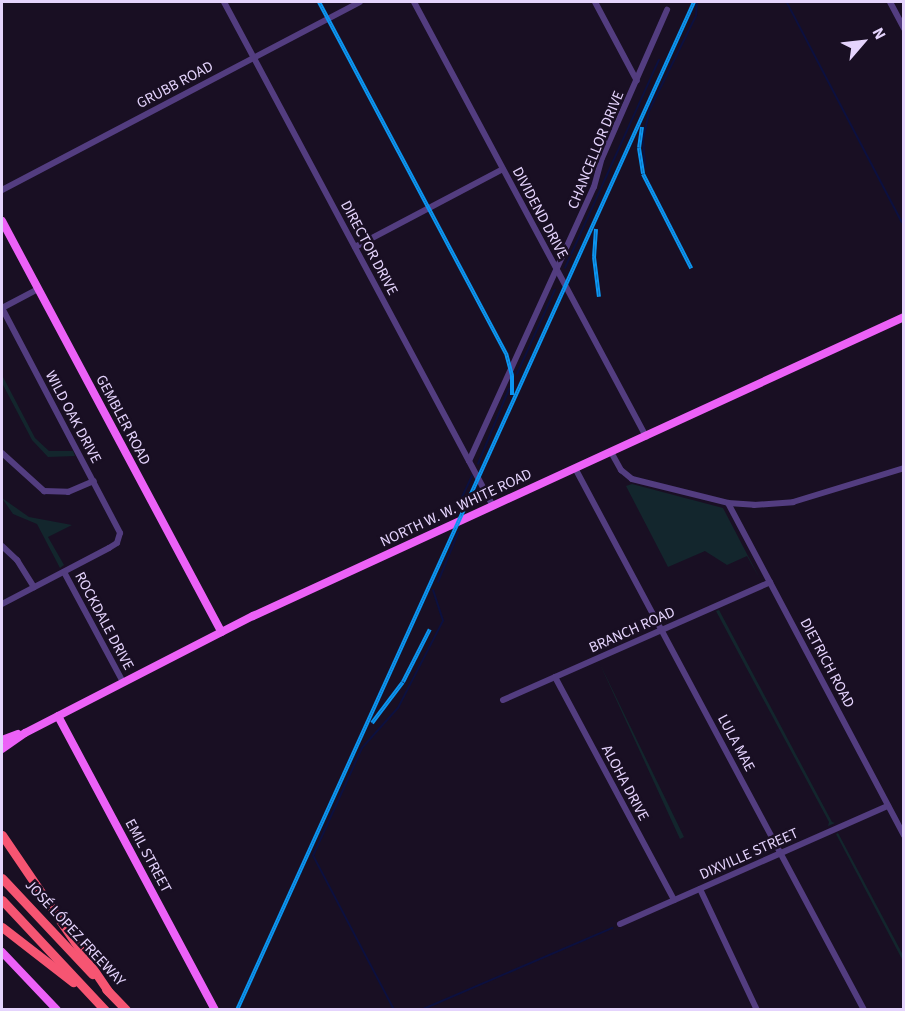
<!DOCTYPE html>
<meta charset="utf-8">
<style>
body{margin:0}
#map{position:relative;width:905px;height:1011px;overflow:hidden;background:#190f23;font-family:"Source Sans 3",sans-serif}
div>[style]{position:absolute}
.green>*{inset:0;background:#13262d}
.stream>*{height:1.5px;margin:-0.75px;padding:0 0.75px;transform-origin:0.75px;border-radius:0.75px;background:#0c103f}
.minor>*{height:6px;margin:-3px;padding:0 3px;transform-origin:3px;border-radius:3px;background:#533d80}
.major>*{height:8px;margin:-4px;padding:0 4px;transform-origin:4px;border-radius:4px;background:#ec61f7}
.highway>*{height:9px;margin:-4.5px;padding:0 4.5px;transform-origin:4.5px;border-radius:4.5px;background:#f65572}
.rail>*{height:4px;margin-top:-2px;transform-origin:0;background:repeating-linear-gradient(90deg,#190f23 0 4.5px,#0c95f0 0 9px);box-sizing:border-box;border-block:2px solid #0c95f0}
span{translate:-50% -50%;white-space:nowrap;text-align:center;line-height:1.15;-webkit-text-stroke:5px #190f23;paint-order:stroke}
.street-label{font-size:15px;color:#e5d4fd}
.frame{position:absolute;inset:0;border:3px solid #e5d4fd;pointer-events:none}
.north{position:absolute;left:833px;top:12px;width:60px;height:60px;-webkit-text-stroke:4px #190f23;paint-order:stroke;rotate:62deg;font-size:16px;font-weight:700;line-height:24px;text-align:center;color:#e5d4fd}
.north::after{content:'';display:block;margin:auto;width:21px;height:27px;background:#e5d4fd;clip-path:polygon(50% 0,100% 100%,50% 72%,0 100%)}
</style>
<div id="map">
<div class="green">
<i style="clip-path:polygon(2px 375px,35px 438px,49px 451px,73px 451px,75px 456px,48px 457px,32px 440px,2px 383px)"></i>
<i style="clip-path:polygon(632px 484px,723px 508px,760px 579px,747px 556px,727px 565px,705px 551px,668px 567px,626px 486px)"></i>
<i style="clip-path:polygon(2px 498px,29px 517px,72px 525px,48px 537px,64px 565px,60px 568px,37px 524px,13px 514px)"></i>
<i style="clip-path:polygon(719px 610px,832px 822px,835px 823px,828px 826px,829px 822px,716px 611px)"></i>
<i style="clip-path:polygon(599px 662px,684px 837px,680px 839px)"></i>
<i style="clip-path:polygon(838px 833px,903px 955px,903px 961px,836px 834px)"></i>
</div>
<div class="stream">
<i style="left:787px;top:2px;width:248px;rotate:62.4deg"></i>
<i style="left:645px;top:167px;width:27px;rotate:-94deg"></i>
<i style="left:643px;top:140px;width:30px;rotate:-78deg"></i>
<i style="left:649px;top:111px;width:106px;rotate:-63.7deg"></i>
<i style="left:696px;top:16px;width:13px;rotate:-86deg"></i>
<i style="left:565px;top:268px;width:228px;rotate:-65.7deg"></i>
<i style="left:517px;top:374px;width:92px;rotate:-65.7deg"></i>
<i style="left:478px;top:464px;width:81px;rotate:-67.5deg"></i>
<i style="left:458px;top:506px;width:33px;rotate:-65deg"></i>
<i style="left:438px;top:582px;width:53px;rotate:-67.8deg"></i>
<i style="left:394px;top:1010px;width:174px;rotate:-117.7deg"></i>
<i style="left:313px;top:856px;width:119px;rotate:-65.6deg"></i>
<i style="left:362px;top:748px;width:54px;rotate:-48deg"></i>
<i style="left:398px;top:708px;width:98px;rotate:-62.7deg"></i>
<i style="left:443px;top:621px;width:32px;rotate:-108deg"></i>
<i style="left:421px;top:1010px;width:208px;rotate:-23.2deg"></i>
</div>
<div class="minor">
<i style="left:224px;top:2px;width:571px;rotate:61.91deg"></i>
<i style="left:414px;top:2px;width:493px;rotate:61.9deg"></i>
<i style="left:595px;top:2px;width:89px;rotate:62deg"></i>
<i style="left:890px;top:2px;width:30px;rotate:62deg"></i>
<i style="left:2px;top:190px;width:404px;rotate:-27.7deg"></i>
<i style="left:355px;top:247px;width:167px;rotate:-27.8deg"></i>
<i style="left:2px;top:308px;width:254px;rotate:62.3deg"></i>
<i style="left:120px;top:533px;width:10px;rotate:107deg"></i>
<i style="left:117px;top:543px;width:9px;rotate:148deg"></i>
<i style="left:109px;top:548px;width:121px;rotate:152.4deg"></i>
<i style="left:2px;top:308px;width:41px;rotate:-27.8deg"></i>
<i style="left:611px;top:452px;width:21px;rotate:61deg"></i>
<i style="left:621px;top:470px;width:14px;rotate:39deg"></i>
<i style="left:632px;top:479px;width:99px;rotate:14deg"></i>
<i style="left:728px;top:503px;width:26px;rotate:4deg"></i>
<i style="left:754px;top:505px;width:39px;rotate:-4deg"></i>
<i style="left:793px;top:502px;width:116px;rotate:-17deg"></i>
<i style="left:2px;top:453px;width:57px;rotate:42.1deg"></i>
<i style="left:44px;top:491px;width:24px;rotate:2deg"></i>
<i style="left:68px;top:492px;width:28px;rotate:-23deg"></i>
<i style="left:469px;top:461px;width:301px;rotate:-65.5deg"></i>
<i style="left:594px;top:187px;width:30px;rotate:-75deg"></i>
<i style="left:602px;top:158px;width:162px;rotate:-66.3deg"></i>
<i style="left:575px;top:468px;width:614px;rotate:61.93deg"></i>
<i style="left:728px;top:503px;width:376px;rotate:62.1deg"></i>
<i style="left:2px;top:546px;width:21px;rotate:43deg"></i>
<i style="left:17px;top:560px;width:32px;rotate:58deg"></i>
<i style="left:64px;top:572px;width:125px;rotate:61.8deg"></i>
<i style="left:555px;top:677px;width:253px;rotate:61.9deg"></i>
<i style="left:503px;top:700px;width:292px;rotate:-23.8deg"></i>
<i style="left:700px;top:889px;width:134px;rotate:64.8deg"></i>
<i style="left:620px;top:924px;width:293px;rotate:-23.8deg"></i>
</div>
<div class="major">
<i style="left:2px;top:221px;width:466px;rotate:61.9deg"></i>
<i style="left:58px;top:716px;width:333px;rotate:61.9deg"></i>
<i style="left:2px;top:740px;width:17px;rotate:-21deg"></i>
<i style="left:2px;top:749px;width:28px;rotate:-35deg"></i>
<i style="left:25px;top:733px;width:256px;rotate:-27.2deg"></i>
<i style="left:253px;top:616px;width:716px;rotate:-24.67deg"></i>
<i style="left:2px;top:952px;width:80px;rotate:46.5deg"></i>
</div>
<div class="highway">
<i style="left:2px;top:835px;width:189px;rotate:55.8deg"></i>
<i style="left:2px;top:878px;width:132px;rotate:46.8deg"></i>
<i style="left:2px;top:900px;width:151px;rotate:46.9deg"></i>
<i style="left:2px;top:927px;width:90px;rotate:37.8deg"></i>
<i style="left:106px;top:989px;width:29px;rotate:46deg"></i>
</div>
<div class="rail">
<i style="left:319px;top:2px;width:398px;rotate:62deg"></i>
<i style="left:506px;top:353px;width:24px;rotate:75deg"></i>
<i style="left:512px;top:376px;width:19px;rotate:90deg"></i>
<i style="left:642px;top:127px;width:21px;rotate:98deg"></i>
<i style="left:639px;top:148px;width:26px;rotate:81deg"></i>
<i style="left:643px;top:174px;width:106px;rotate:62.9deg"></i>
<i style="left:596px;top:229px;width:28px;rotate:94deg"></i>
<i style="left:594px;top:257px;width:40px;rotate:82.9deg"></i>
<i style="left:372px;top:723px;width:51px;rotate:-52.9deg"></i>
<i style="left:403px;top:682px;width:59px;rotate:-63deg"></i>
<i style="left:237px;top:1010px;width:1107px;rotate:-65.61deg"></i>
</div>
<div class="street-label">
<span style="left:175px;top:85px;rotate:-28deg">GRUBB ROAD</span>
<span style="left:596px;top:150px;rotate:-68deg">CHANCELLOR DRIVE</span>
<span style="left:540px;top:213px;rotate:62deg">DIVIDEND DRIVE</span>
<span style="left:369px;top:248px;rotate:62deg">DIRECTOR DRIVE</span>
<span style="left:73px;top:417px;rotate:62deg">WILD OAK DRIVE</span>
<span style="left:123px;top:420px;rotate:62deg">GEMBLER ROAD</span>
<span style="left:456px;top:508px;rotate:-25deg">NORTH W. W. WHITE ROAD</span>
<span style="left:104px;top:621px;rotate:62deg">ROCKDALE DRIVE</span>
<span style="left:632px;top:630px;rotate:-24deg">BRANCH ROAD</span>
<span style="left:827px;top:663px;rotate:62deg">DIETRICH ROAD</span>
<span style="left:736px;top:743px;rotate:62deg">LULA MAE</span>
<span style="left:625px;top:783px;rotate:62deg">ALOHA DRIVE</span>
<span style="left:749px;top:854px;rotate:-24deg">DIXVILLE STREET</span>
<span style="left:148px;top:856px;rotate:62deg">EMIL STREET</span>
<span style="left:75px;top:933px;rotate:47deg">JOSÉ LÓPEZ FREEWAY</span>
</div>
<div class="frame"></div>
<div class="north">N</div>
</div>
